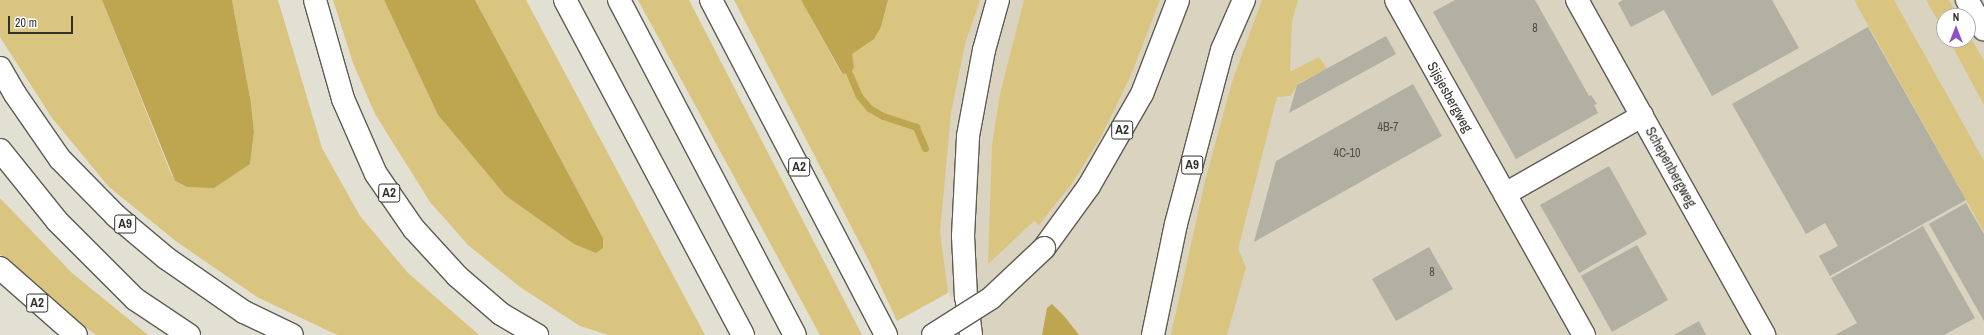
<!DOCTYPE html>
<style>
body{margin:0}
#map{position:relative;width:1984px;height:335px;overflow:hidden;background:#e2dfd3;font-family:"Archivo Narrow",sans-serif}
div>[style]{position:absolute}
.built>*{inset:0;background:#d9d3c0}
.green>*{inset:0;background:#d9c580}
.water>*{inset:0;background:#bea650}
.stream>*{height:7px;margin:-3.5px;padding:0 3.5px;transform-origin:3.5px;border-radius:3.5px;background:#bea650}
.building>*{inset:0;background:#b2afa3}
.roads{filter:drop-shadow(1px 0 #5f5c52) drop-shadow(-1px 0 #5f5c52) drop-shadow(0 1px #5f5c52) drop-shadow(0 -1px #5f5c52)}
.minor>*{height:22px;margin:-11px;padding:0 11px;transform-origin:11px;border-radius:11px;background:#fff}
.highway>*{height:22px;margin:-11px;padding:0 11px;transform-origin:11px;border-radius:11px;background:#fff}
.bridges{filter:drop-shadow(1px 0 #5f5c52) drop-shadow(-1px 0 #5f5c52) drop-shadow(0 1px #5f5c52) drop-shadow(0 -1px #5f5c52)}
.highway-bridge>*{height:22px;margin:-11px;padding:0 11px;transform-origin:11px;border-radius:11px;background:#fff}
span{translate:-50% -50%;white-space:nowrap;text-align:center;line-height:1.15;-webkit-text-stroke:3px #fff;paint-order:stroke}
.number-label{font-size:12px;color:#515049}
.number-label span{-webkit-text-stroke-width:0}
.shield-label span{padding:1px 3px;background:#fff;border:1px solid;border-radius:3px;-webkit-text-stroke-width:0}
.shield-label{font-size:13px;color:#31302b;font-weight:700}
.street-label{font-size:14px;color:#31302b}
.north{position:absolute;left:1936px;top:8px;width:40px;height:40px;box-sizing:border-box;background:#fff;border:1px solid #adacaa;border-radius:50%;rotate:0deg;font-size:11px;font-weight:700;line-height:16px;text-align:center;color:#31302b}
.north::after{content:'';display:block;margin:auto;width:14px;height:18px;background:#8c51c8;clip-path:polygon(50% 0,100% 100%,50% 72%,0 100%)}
.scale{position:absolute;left:8px;top:16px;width:65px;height:18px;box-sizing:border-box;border:2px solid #31302b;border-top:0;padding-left:5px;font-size:12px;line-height:14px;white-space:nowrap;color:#31302b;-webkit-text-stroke:3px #fff;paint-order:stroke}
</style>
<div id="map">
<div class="built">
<i style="clip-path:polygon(evenodd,775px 0,1984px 0,1984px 335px,974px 335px,775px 0,1944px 16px,1968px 16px,1968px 40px,1944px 40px,1944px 16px)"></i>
</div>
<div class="green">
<i style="clip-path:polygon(0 0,102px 0,169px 169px,175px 181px,187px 187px,250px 164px,254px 132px,251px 103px,232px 0,278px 0,322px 148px,360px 216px,408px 273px,479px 335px,337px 335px,257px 297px,177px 242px,109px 187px,52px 118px,0 37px)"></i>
<i style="clip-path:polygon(333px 0,384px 0,438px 115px,505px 195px,603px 247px,603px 238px,475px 0,526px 0,705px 335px,608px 335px,580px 326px,520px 287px,468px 245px,430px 202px,375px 114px,353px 63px)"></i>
<i style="clip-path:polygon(638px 0,689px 0,862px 335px,820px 335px)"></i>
<i style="clip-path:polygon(734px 0,801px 0,841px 73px,854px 67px,851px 54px,864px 46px,881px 28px,888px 0,980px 0,965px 44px,951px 113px,940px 232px,948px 293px,897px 321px,869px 261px)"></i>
<i style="clip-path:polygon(1024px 0,1160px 0,1131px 75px,1102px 135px,1073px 182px,1039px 225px,1034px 221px,988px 264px,992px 145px,1000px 94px)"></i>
<i style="clip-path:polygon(1262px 0,1298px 0,1292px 21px,1290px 72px,1319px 57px,1327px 69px,1299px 83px,1290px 96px,1277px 97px,1238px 249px,1246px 267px,1227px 335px,1171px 335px,1205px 181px,1233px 79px)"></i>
<i style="clip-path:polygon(1854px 0,1894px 0,1984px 161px,1984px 232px)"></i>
<i style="clip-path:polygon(1926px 0,1949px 0,1958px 16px,1944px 16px,1944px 31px)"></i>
<i style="clip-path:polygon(1968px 33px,1984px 61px,1984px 105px,1949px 40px,1968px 40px)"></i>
<i style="clip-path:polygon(0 198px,72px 273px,148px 335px,96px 335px,50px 301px,0 254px)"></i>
</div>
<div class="water">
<i style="clip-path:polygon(102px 0,232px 0,251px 103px,254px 132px,250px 164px,214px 188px,187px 187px,175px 181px)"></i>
<i style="clip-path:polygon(384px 0,475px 0,603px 238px,603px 248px,596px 253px,574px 244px,505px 195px,438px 115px)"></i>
<i style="clip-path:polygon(801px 0,888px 0,881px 27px,874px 39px,852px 54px,854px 67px,850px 75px,842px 73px)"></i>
<i style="clip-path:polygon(1052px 304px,1065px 317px,1079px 335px,1042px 335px,1047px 308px)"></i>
</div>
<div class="stream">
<i style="left:850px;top:75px;width:23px;rotate:67deg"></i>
<i style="left:859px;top:96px;width:16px;rotate:50deg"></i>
<i style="left:869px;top:108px;width:16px;rotate:30deg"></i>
<i style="left:883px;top:116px;width:35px;rotate:18deg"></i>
<i style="left:916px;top:127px;width:23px;rotate:67deg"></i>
</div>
<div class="building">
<i style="clip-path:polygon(1455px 0,1535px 0,1589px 96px,1591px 95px,1597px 104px,1594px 105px,1598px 113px,1516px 159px,1433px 12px)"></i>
<i style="clip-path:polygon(1623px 0,1772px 0,1799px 48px,1712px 96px,1664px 10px,1631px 27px,1618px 3px)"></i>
<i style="clip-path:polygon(1868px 27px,1966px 200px,1830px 276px,1819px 256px,1838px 246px,1825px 223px,1806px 234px,1732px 104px)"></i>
<i style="clip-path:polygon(1386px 36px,1396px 54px,1289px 113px,1297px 85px)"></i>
<i style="clip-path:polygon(1413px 84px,1442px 136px,1254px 242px,1276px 161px)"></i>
<i style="clip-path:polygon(1609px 166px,1647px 234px,1579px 273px,1540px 205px)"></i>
<i style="clip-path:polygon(1966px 203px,1984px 234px,1984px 321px,1929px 224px)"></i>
<i style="clip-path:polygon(1923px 226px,1975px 318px,1944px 335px,1835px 335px,1857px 323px,1831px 278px)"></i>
<i style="clip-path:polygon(1637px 245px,1668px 300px,1612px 332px,1581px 276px)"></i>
<i style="clip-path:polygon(1429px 247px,1453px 289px,1396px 321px,1372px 279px)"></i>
<i style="clip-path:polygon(1699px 321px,1706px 335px,1674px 335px)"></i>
</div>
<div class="roads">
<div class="minor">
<i style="left:1396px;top:0;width:384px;rotate:60.7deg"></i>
<i style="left:1577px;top:0;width:384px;rotate:60.8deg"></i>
<i style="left:1967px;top:0;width:34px;rotate:60deg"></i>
<i style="left:1505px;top:194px;width:158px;rotate:-29.7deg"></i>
</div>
<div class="highway">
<i style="left:315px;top:0;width:103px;rotate:74.2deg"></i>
<i style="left:343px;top:99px;width:82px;rotate:66.3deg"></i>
<i style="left:376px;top:174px;width:67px;rotate:55.4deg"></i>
<i style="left:414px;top:229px;width:64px;rotate:47.5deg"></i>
<i style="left:457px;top:276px;width:58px;rotate:40.8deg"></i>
<i style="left:501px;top:314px;width:42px;rotate:30.3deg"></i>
<i style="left:565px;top:0;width:379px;rotate:62deg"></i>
<i style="left:619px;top:0;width:378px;rotate:62.3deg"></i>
<i style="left:711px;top:0;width:378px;rotate:62.4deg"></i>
<i style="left:0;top:68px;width:30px;rotate:60deg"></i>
<i style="left:15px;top:94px;width:79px;rotate:55.3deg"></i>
<i style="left:60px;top:159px;width:80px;rotate:45.5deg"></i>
<i style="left:116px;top:216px;width:65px;rotate:40deg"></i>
<i style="left:166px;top:258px;width:95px;rotate:34.7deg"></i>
<i style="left:244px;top:312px;width:53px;rotate:25.6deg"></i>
<i style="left:0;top:150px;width:91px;rotate:51.2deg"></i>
<i style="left:57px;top:221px;width:110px;rotate:45deg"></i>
<i style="left:135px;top:299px;width:65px;rotate:33.7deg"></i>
<i style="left:1044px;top:248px;width:77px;rotate:-54deg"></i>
<i style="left:1089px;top:186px;width:106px;rotate:-60.1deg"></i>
<i style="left:1142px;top:94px;width:101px;rotate:-69deg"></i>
<i style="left:0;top:268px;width:101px;rotate:41.4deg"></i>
<i style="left:971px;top:335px;width:38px;rotate:-97deg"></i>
<i style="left:966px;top:297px;width:61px;rotate:-92.8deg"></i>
<i style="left:963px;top:236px;width:100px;rotate:-87.1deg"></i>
<i style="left:968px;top:136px;width:87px;rotate:-79.5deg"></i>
<i style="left:984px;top:50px;width:52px;rotate:-74.4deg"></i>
<i style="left:1153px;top:335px;width:113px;rotate:-78.3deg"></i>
<i style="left:1176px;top:224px;width:180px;rotate:-75.2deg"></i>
<i style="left:1222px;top:50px;width:55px;rotate:-66.3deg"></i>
</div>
</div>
<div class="bridges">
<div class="highway-bridge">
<i style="left:933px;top:335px;width:69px;rotate:-32.5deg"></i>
<i style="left:991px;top:298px;width:73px;rotate:-43.3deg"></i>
</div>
</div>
<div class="number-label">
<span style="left:1535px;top:29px">8</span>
<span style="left:1388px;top:128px">4B-7</span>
<span style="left:1347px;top:154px">4C-10</span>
<span style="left:1432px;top:273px">8</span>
</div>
<div class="shield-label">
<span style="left:1122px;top:130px">A2</span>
<span style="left:1192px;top:165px">A9</span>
<span style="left:799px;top:167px">A2</span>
<span style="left:389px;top:193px">A2</span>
<span style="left:125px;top:224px">A9</span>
<span style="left:37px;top:303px">A2</span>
</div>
<div class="street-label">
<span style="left:1450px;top:97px;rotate:61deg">Sijsjesbergweg</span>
<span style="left:1671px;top:167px;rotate:61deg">Schepenbergweg</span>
</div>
<div class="north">N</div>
<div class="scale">20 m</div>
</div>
